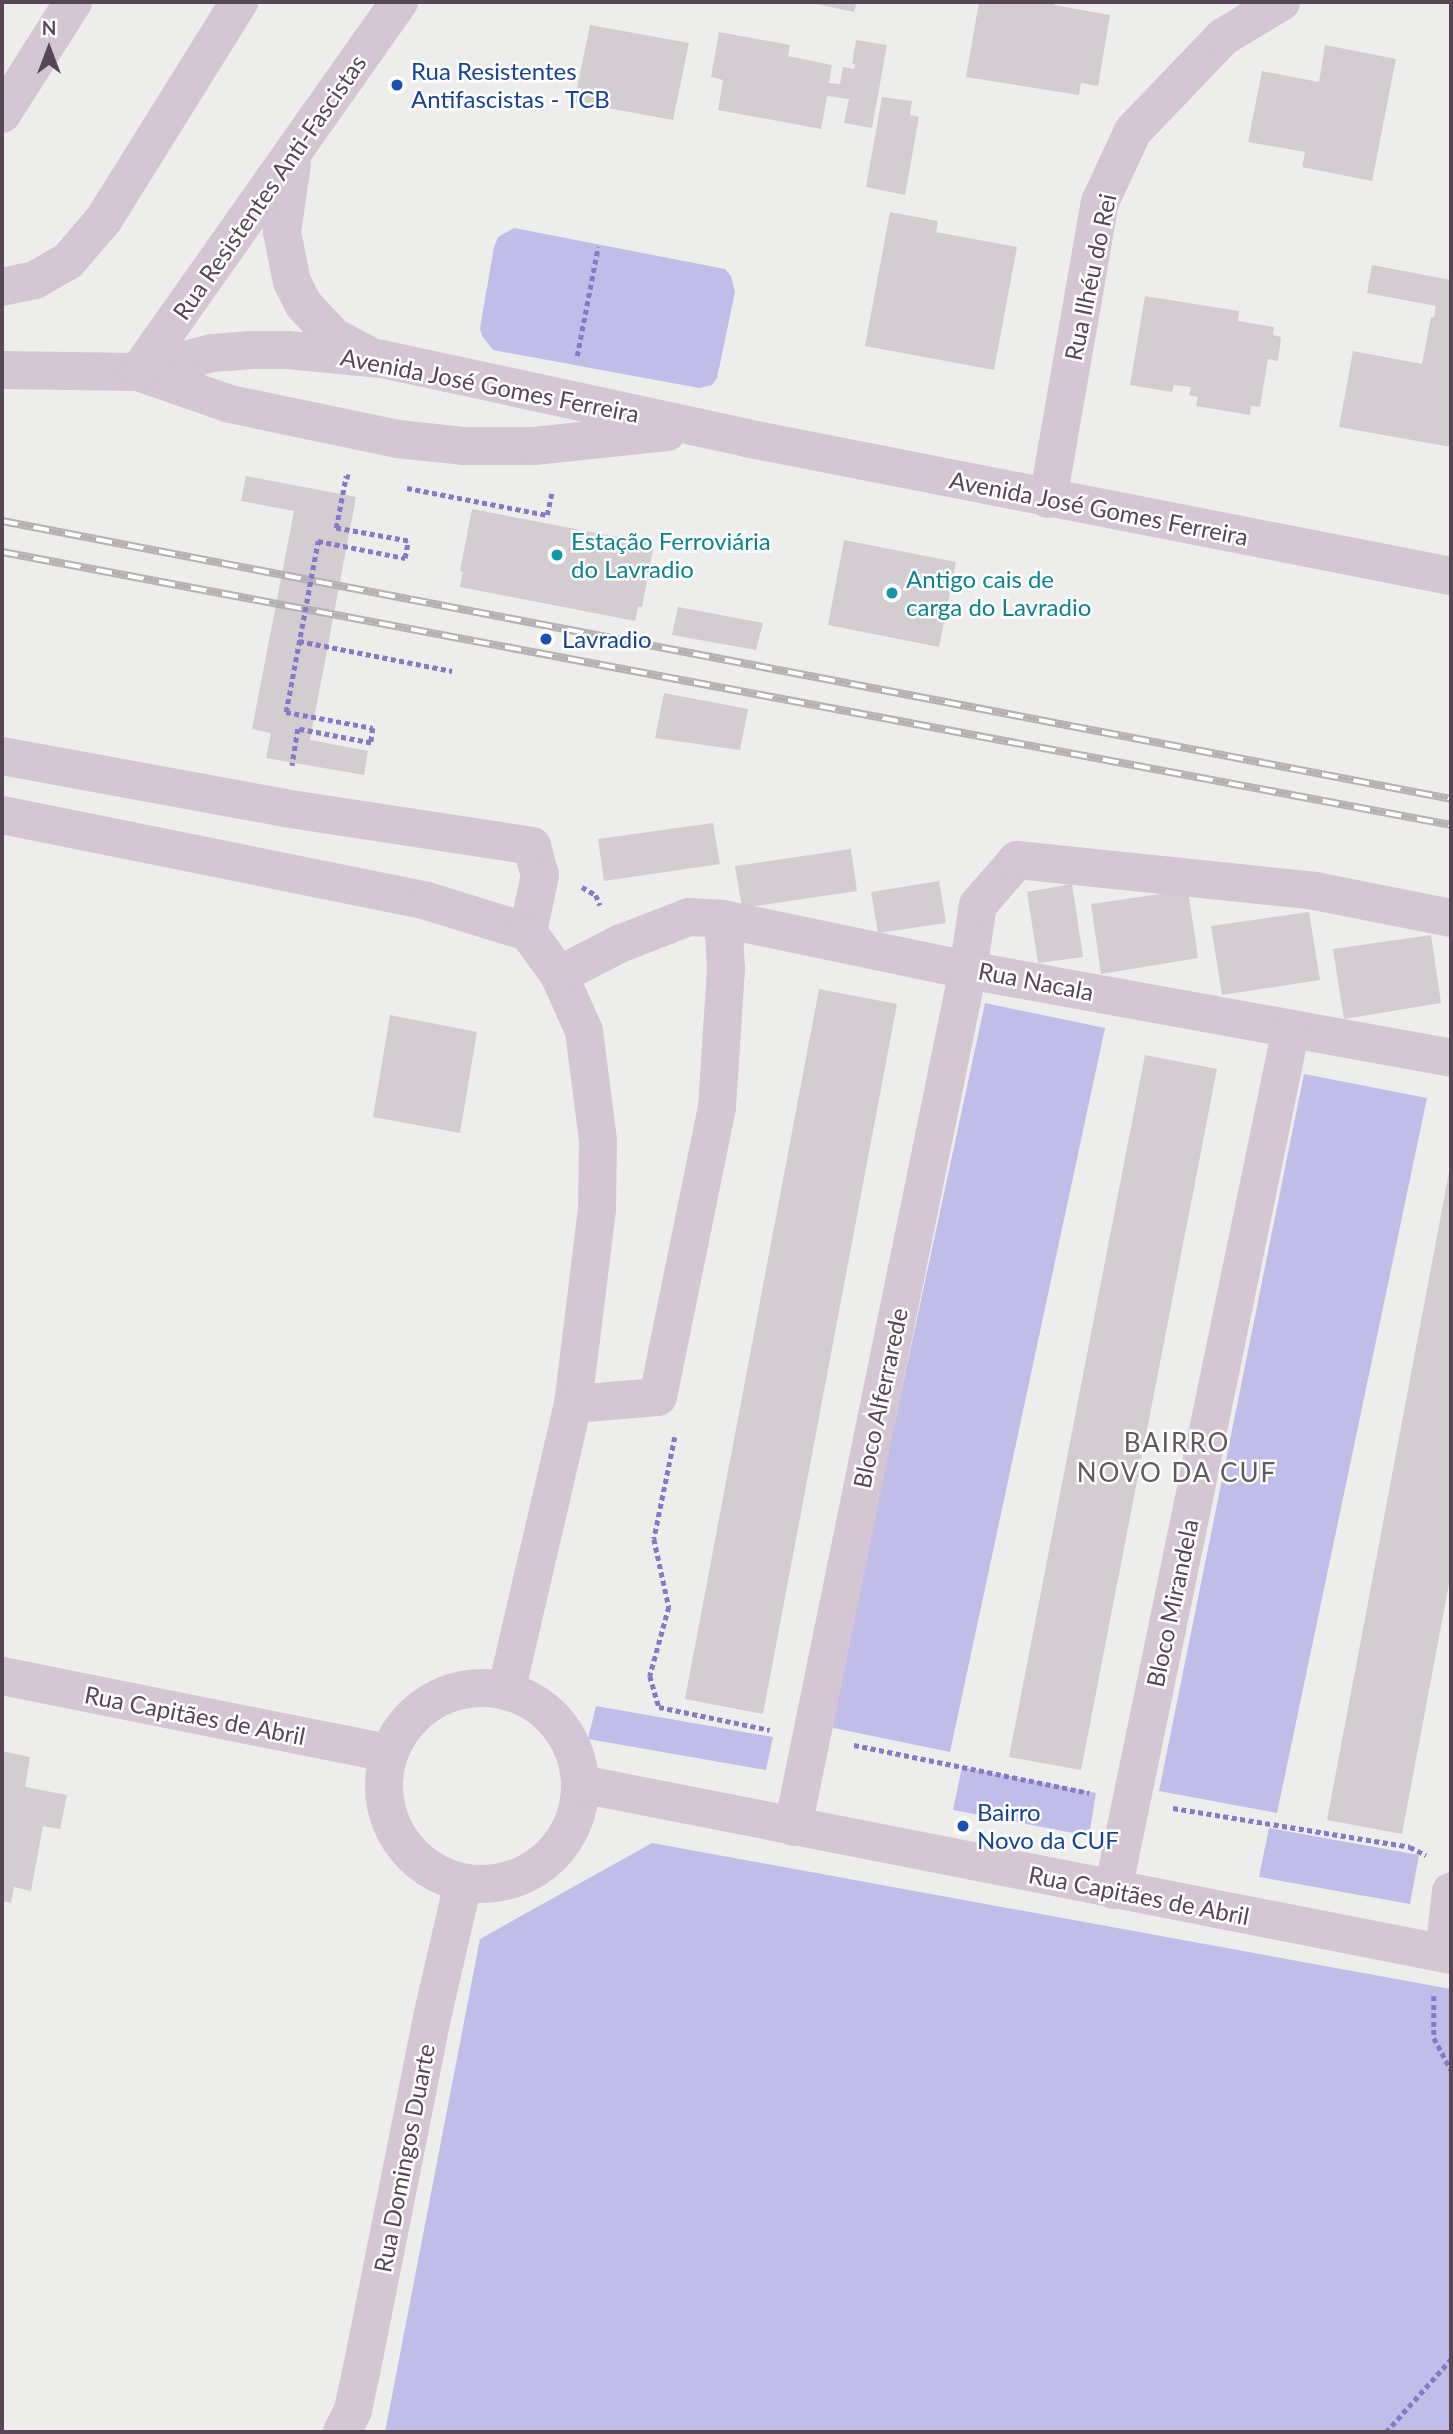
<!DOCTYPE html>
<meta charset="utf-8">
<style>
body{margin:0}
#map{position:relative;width:1453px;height:2434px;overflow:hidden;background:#edeeec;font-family:Lato,sans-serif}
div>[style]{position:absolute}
.green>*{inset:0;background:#c0bde9}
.building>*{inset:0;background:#d3ccd1}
.path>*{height:4.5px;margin-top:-2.25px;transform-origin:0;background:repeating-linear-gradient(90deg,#8779c4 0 5px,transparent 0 8.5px)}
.minor>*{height:38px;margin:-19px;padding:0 19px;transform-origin:19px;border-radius:19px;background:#d5c6d3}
.minor>.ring{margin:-19px;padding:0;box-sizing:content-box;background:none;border:38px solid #d5c6d3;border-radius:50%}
.rail>*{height:8px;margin-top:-4px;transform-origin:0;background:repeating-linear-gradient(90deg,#fff 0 16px,#b6afb3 0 32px);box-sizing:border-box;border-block:2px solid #b6afb3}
.path-bridge>*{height:4.5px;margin-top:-2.25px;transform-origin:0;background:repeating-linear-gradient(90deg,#8779c4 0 5px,transparent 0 8.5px)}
.dots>*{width:19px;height:19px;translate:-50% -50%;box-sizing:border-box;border:4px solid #fff;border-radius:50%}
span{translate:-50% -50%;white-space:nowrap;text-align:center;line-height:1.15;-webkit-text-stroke:5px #fff;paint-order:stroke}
.transit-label{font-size:24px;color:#164399}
.left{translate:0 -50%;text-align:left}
.street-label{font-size:24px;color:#574654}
.culture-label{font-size:24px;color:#0d838f}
.neighbourhood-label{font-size:26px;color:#60595e;letter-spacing:2px}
.frame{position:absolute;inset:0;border:4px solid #574654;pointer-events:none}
.north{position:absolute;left:14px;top:14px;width:70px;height:70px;-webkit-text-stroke:5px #fff;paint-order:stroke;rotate:0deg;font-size:19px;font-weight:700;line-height:28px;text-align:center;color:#574654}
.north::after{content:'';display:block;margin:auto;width:24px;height:32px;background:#574654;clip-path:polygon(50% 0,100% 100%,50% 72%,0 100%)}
</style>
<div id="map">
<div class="green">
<i style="clip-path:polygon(514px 228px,725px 269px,731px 276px,735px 292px,717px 378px,712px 385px,699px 388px,493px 350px,482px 336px,480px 328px,494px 247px,498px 237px)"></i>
<i style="clip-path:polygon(985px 1003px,1105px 1028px,950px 1752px,829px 1727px)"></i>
<i style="clip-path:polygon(1304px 1074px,1427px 1098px,1277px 1813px,1159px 1791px)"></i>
<i style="clip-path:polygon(596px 1706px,773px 1737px,766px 1770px,588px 1739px)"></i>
<i style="clip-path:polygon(962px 1767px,1096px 1793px,1089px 1836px,953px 1810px)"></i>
<i style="clip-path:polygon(1269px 1828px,1419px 1855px,1410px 1904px,1259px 1877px)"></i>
<i style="clip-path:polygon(652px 1843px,1451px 1989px,1451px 2432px,385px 2432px,480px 1939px)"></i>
</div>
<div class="building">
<i style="clip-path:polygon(807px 2px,857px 2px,854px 12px)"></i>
<i style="clip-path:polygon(979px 2px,1055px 2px,1054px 5px,1110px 15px,1098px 86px,1081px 83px,1079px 95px,966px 77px)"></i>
<i style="clip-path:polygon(590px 25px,689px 43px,673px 120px,574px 102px)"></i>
<i style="clip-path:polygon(719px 32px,790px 45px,788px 56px,832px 65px,829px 83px,840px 84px,843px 67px,854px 69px,855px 64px,852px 64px,856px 40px,887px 45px,872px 128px,844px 123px,849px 99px,827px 96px,821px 129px,718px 110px,723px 80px,711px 77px)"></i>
<i style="clip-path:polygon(1325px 45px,1396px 59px,1372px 181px,1302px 167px,1305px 152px,1248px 142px,1262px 71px,1319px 82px)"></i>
<i style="clip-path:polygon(882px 97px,912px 101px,910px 115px,919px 117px,905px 195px,866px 187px)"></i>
<i style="clip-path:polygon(890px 212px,938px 221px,936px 232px,1017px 247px,994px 370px,865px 346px)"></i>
<i style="clip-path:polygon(1372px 265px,1451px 280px,1451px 447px,1339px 427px,1353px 351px,1422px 364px,1431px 317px,1434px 317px,1436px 306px,1367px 293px)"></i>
<i style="clip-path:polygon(1145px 296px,1239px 311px,1238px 321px,1274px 327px,1273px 335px,1281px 337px,1278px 361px,1268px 359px,1260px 407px,1251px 406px,1250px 415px,1196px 406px,1198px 397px,1189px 395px,1191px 387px,1174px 385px,1172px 392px,1130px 385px)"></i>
<i style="clip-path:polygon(246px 476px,356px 497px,310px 740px,368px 751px,364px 775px,266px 758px,271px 733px,252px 729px,294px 511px,241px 501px)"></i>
<i style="clip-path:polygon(472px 509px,654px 544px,642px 607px,638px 607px,635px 621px,460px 587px,463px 572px,460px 571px)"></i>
<i style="clip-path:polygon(844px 540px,956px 562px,939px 647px,828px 625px)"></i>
<i style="clip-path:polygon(678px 607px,763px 623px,756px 650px,672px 635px)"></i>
<i style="clip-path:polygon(664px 693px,748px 709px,740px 750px,655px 738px)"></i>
<i style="clip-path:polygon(713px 823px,720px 864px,604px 881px,598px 839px)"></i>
<i style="clip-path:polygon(851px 849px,857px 891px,742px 908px,735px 866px)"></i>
<i style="clip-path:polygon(939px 881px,946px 923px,878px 933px,871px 892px)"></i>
<i style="clip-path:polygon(1072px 884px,1083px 957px,1038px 963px,1027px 892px)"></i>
<i style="clip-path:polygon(1188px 890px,1198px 958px,1101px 974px,1091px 904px)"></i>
<i style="clip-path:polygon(1309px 912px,1320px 980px,1222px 995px,1211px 926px)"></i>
<i style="clip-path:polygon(1431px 935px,1441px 1003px,1344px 1019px,1333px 949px)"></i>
<i style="clip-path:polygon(819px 989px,897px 1004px,763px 1714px,685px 1699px)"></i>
<i style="clip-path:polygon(390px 1015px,477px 1032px,460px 1133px,373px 1117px)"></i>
<i style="clip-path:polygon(1145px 1055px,1217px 1069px,1081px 1770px,1009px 1757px)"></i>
<i style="clip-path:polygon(1450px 1167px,1451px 1573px,1402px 1834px,1327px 1820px)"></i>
<i style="clip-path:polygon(2px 1751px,30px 1757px,25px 1787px,67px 1795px,60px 1829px,43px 1826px,31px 1891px,14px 1887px,11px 1903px,2px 1901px)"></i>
</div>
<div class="path">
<i style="left:577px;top:356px;width:111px;rotate:-79.1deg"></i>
<i style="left:407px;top:488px;width:143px;rotate:10.9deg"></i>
<i style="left:547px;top:515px;width:24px;rotate:-78deg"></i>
<i style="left:318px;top:541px;width:89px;rotate:11.1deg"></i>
<i style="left:405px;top:558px;width:17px;rotate:-80deg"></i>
<i style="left:408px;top:541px;width:73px;rotate:-169.8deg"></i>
<i style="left:336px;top:528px;width:53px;rotate:-79.1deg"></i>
<i style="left:346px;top:476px;width:4px;rotate:14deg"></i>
<i style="left:299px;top:641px;width:156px;rotate:11.1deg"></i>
<i style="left:286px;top:712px;width:88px;rotate:10.4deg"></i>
<i style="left:373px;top:728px;width:15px;rotate:98deg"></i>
<i style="left:371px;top:743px;width:74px;rotate:-169.1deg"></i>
<i style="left:298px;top:729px;width:37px;rotate:99deg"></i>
<i style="left:582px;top:887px;width:16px;rotate:30deg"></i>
<i style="left:596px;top:895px;width:11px;rotate:68deg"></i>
<i style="left:675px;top:1437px;width:104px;rotate:101.6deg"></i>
<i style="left:654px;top:1539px;width:70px;rotate:77.6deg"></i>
<i style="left:669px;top:1607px;width:72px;rotate:105.4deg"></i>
<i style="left:650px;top:1676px;width:32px;rotate:74deg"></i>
<i style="left:659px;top:1707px;width:113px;rotate:11.7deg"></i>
<i style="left:854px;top:1745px;width:240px;rotate:11.5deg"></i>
<i style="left:1173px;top:1808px;width:240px;rotate:9.3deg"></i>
<i style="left:1410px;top:1847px;width:18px;rotate:27deg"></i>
<i style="left:1434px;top:1996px;width:42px;rotate:90deg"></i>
<i style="left:1434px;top:2038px;width:36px;rotate:62deg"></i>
<i style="left:1386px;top:2432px;width:98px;rotate:-48.3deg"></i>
</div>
<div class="minor">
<i style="left:2px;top:114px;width:133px;rotate:-57.6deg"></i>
<i style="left:292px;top:164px;width:69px;rotate:98.4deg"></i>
<i style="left:282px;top:232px;width:51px;rotate:78.7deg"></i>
<i style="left:292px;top:282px;width:25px;rotate:63deg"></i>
<i style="left:303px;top:304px;width:45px;rotate:46.8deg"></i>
<i style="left:334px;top:337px;width:36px;rotate:28deg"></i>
<i style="left:2px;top:287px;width:34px;rotate:-12deg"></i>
<i style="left:35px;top:280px;width:39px;rotate:-30deg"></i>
<i style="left:69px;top:260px;width:54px;rotate:-49.5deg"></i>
<i style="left:104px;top:219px;width:256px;rotate:-58.1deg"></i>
<i style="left:2px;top:370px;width:136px;rotate:0.8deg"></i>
<i style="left:138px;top:372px;width:76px;rotate:-14.4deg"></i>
<i style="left:212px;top:353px;width:41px;rotate:-4.2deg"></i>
<i style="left:253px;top:350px;width:35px"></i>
<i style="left:288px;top:350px;width:94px;rotate:5.5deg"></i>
<i style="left:382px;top:359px;width:372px;rotate:12.2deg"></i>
<i style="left:746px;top:438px;width:718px;rotate:11.08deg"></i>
<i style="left:138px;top:372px;width:97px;rotate:19.2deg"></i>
<i style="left:230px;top:404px;width:172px;rotate:11.8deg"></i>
<i style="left:398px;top:439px;width:65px;rotate:6.1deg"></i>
<i style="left:463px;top:446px;width:71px"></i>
<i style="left:534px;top:446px;width:134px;rotate:-6deg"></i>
<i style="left:138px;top:372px;width:453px;rotate:-54.8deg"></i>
<i style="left:1048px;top:499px;width:302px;rotate:-80.1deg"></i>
<i style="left:1100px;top:202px;width:78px;rotate:-65.1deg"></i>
<i style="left:1133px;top:131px;width:130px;rotate:-46.2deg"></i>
<i style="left:1223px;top:37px;width:68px;rotate:-31.1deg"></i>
<i style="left:2px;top:756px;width:287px;rotate:10.4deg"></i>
<i style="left:284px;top:808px;width:251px;rotate:8.7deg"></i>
<i style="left:532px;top:846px;width:30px;rotate:75deg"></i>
<i style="left:540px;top:875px;width:58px;rotate:101.9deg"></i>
<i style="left:2px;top:815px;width:434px;rotate:11.4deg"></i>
<i style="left:427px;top:901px;width:106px;rotate:17.1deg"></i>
<i style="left:528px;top:932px;width:53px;rotate:54.2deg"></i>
<i style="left:559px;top:975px;width:61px;rotate:65.9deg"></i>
<i style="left:584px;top:1031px;width:111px;rotate:82.7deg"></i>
<i style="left:598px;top:1141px;width:68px;rotate:90.8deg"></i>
<i style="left:597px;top:1209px;width:196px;rotate:97deg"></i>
<i style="left:573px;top:1404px;width:295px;rotate:103.1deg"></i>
<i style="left:559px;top:975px;width:68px;rotate:-27.3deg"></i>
<i style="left:619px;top:944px;width:75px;rotate:-21.1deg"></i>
<i style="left:689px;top:917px;width:34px;rotate:3deg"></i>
<i style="left:723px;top:919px;width:250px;rotate:11.8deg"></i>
<i style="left:968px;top:970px;width:491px;rotate:10.3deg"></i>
<i style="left:573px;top:1404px;width:85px;rotate:-4.7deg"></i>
<i style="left:658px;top:1397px;width:295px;rotate:-78.5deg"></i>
<i style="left:717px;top:1108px;width:140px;rotate:-86.3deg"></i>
<i style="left:726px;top:968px;width:49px;rotate:-93.5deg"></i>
<i style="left:2px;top:1676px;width:394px;rotate:11.3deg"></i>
<i class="ring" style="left:384px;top:1688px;width:158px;height:158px"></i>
<i style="left:581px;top:1784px;width:887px;rotate:11.12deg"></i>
<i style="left:793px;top:1827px;width:875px;rotate:-78.46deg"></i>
<i style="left:968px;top:970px;width:66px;rotate:-81.3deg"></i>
<i style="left:978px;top:905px;width:60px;rotate:-49.1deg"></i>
<i style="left:1017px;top:860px;width:300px;rotate:5.9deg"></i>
<i style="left:1315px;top:891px;width:139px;rotate:11.2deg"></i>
<i style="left:1113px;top:1890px;width:879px;rotate:-78.32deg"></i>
<i style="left:1444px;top:1953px;width:62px;rotate:-83.6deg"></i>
<i style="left:342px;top:2432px;width:25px;rotate:-63deg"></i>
<i style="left:353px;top:2410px;width:38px;rotate:-78deg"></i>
<i style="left:361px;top:2373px;width:367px;rotate:-78.7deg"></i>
<i style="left:433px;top:2013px;width:133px;rotate:-77deg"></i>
</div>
<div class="rail">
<i style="left:2px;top:521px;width:1475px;rotate:10.86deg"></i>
<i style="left:2px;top:552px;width:1474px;rotate:10.67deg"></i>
</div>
<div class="path-bridge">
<i style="left:286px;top:712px;width:174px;rotate:-79.4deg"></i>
</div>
<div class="dots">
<i style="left:397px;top:85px;background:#1a4fb4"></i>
<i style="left:557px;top:555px;background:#0f9aa8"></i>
<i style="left:892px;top:593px;background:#0f9aa8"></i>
<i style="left:546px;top:639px;background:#1a4fb4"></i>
<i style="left:963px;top:1826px;background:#1a4fb4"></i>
</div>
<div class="transit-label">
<span class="left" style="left:411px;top:85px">Rua Resistentes<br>Antifascistas - TCB</span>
<span class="left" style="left:562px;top:639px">Lavradio</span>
<span class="left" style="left:977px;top:1826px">Bairro<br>Novo da CUF</span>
</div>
<div class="street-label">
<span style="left:269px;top:187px;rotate:-55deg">Rua Resistentes Anti-Fascistas</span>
<span style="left:1090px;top:277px;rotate:-78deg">Rua Ilhéu do Rei</span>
<span style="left:490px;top:385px;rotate:11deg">Avenida José Gomes Ferreira</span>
<span style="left:1099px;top:508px;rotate:11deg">Avenida José Gomes Ferreira</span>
<span style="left:1036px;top:981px;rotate:11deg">Rua Nacala</span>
<span style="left:880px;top:1398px;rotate:-78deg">Bloco Alferrarede</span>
<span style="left:1172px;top:1603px;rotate:-78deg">Bloco Mirandela</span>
<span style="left:195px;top:1715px;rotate:11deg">Rua Capitães de Abril</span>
<span style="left:1139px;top:1895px;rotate:11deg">Rua Capitães de Abril</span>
<span style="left:404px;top:2158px;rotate:-79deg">Rua Domingos Duarte</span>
</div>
<div class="culture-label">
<span class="left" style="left:571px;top:555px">Estação Ferroviária<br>do Lavradio</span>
<span class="left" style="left:906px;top:593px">Antigo cais de<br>carga do Lavradio</span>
</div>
<div class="neighbourhood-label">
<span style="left:1177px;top:1458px">BAIRRO<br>NOVO DA CUF</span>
</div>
<div class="frame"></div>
<div class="north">N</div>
</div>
